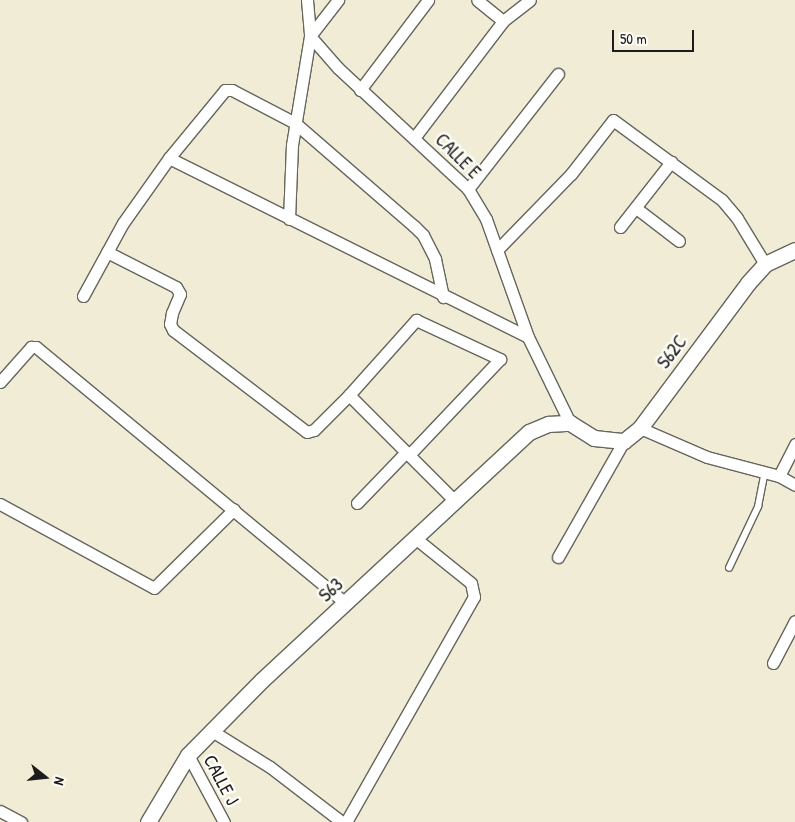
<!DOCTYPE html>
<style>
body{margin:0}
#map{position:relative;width:795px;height:822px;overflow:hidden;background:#f0ecd5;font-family:"Patrick Hand",sans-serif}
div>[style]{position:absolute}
.roads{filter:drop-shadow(1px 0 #66655d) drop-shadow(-1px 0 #66655d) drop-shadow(0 1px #66655d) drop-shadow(0 -1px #66655d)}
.lane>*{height:5.5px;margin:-2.75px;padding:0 2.75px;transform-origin:2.75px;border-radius:2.75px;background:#fff}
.street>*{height:11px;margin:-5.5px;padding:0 5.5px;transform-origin:5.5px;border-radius:5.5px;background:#fff}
.secondary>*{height:15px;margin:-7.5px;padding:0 7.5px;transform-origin:7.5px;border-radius:7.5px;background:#fff}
span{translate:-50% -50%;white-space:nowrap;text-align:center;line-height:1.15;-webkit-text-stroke:5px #fdfcf7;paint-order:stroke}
.street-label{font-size:19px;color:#1c1c1c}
.north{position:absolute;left:20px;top:752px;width:50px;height:50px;-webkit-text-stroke:4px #fdfcf7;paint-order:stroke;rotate:106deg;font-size:14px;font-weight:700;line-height:20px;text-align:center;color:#1c1c1c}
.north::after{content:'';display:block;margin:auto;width:18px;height:22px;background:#1c1c1c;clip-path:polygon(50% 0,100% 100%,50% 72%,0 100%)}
.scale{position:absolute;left:612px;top:30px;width:82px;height:22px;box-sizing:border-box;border:2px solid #1c1c1c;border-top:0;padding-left:6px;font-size:15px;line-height:18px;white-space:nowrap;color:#1c1c1c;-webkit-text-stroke:4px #fdfcf7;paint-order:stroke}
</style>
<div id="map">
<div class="roads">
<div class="lane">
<i style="left:729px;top:568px;width:68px;rotate:-64.6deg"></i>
<i style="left:758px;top:507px;width:36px;rotate:-79deg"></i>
</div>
<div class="street">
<i style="left:307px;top:0;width:36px;rotate:85deg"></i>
<i style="left:310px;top:36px;width:43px;rotate:48.8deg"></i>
<i style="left:338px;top:68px;width:178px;rotate:42.9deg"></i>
<i style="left:468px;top:189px;width:35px;rotate:59deg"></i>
<i style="left:486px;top:219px;width:125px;rotate:70.4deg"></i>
<i style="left:528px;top:337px;width:96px;rotate:64deg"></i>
<i style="left:503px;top:21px;width:34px;rotate:-38deg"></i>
<i style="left:360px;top:90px;width:113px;rotate:-52.9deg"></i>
<i style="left:414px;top:138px;width:147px;rotate:-52.7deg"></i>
<i style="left:503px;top:21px;width:33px;rotate:-141deg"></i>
<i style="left:169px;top:158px;width:401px;rotate:26.5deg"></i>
<i style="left:468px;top:189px;width:146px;rotate:-52deg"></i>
<i style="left:636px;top:208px;width:54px;rotate:37.5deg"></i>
<i style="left:289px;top:219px;width:74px;rotate:-87.7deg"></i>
<i style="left:292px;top:145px;width:110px;rotate:-80.6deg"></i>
<i style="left:310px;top:36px;width:46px;rotate:-52.1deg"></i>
<i style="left:620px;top:227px;width:83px;rotate:-51.9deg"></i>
<i style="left:497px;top:250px;width:106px;rotate:-45.8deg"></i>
<i style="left:571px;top:174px;width:68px;rotate:-52.1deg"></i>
<i style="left:613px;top:120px;width:135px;rotate:36.3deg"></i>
<i style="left:722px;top:200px;width:23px;rotate:50deg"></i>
<i style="left:737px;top:218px;width:54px;rotate:58.7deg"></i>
<i style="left:107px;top:252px;width:77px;rotate:26.9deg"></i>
<i style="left:176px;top:287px;width:8px;rotate:60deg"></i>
<i style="left:180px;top:294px;width:21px;rotate:113deg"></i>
<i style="left:172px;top:313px;width:11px;rotate:100deg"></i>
<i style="left:170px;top:324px;width:7px;rotate:63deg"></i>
<i style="left:173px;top:330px;width:168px;rotate:37.3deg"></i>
<i style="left:307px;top:432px;width:7px;rotate:-16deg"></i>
<i style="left:314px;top:430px;width:49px;rotate:-45deg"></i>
<i style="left:349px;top:395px;width:101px;rotate:-48.2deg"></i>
<i style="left:416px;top:320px;width:93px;rotate:24.9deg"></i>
<i style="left:500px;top:359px;width:132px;rotate:133.5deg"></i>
<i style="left:83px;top:296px;width:83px;rotate:-61.3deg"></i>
<i style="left:123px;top:223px;width:80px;rotate:-54.7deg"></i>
<i style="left:169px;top:158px;width:88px;rotate:-50.5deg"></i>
<i style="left:225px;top:90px;width:7px"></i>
<i style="left:232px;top:90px;width:71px;rotate:27.6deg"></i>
<i style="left:295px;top:123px;width:157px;rotate:40.9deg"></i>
<i style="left:414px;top:226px;width:13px;rotate:45deg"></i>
<i style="left:423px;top:235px;width:27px;rotate:63deg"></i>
<i style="left:435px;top:259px;width:39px;rotate:78deg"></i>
<i style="left:0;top:382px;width:47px;rotate:-48.5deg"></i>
<i style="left:31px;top:347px;width:5px"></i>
<i style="left:36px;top:347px;width:402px;rotate:39.6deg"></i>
<i style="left:349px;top:395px;width:150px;rotate:45deg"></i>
<i style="left:640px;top:428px;width:73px;rotate:23.4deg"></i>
<i style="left:707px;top:457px;width:74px;rotate:14.8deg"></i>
<i style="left:779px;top:476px;width:18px;rotate:29deg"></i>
<i style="left:779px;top:476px;width:36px;rotate:-63deg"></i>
<i style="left:357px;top:503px;width:71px;rotate:-46.1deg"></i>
<i style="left:0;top:504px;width:175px;rotate:28.6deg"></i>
<i style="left:154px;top:588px;width:112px;rotate:-44.6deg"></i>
<i style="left:558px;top:557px;width:133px;rotate:-60.4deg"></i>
<i style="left:773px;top:663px;width:47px;rotate:-62.4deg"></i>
<i style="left:212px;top:731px;width:68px;rotate:31.8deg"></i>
<i style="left:270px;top:767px;width:91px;rotate:37.4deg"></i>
<i style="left:188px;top:755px;width:76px;rotate:61.8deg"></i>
<i style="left:0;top:811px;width:24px;rotate:28deg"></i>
<i style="left:346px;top:822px;width:259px;rotate:-60.4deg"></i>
<i style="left:474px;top:597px;width:14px;rotate:-102deg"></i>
<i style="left:471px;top:583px;width:72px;rotate:-141.2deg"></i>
</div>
<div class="secondary">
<i style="left:148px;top:822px;width:78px;rotate:-59.2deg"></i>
<i style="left:188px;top:755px;width:105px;rotate:-45.4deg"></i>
<i style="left:262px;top:680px;width:364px;rotate:-42.9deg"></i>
<i style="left:529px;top:432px;width:21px;rotate:-23deg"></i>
<i style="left:548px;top:424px;width:22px;rotate:-3deg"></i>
<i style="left:570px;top:423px;width:28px;rotate:32deg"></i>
<i style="left:594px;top:438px;width:30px;rotate:6deg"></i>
<i style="left:624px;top:441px;width:21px;rotate:-39deg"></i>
<i style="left:640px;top:428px;width:181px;rotate:-53.3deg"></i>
<i style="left:748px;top:283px;width:25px;rotate:-48deg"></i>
<i style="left:765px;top:264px;width:33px;rotate:-25deg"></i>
</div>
</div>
<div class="street-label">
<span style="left:458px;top:156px;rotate:45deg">CALLE E</span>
<span style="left:672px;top:352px;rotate:-53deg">S62C</span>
<span style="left:331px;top:590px;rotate:-43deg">S63</span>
<span style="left:221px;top:780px;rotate:62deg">CALLE J</span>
</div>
<div class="north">N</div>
<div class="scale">50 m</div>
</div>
